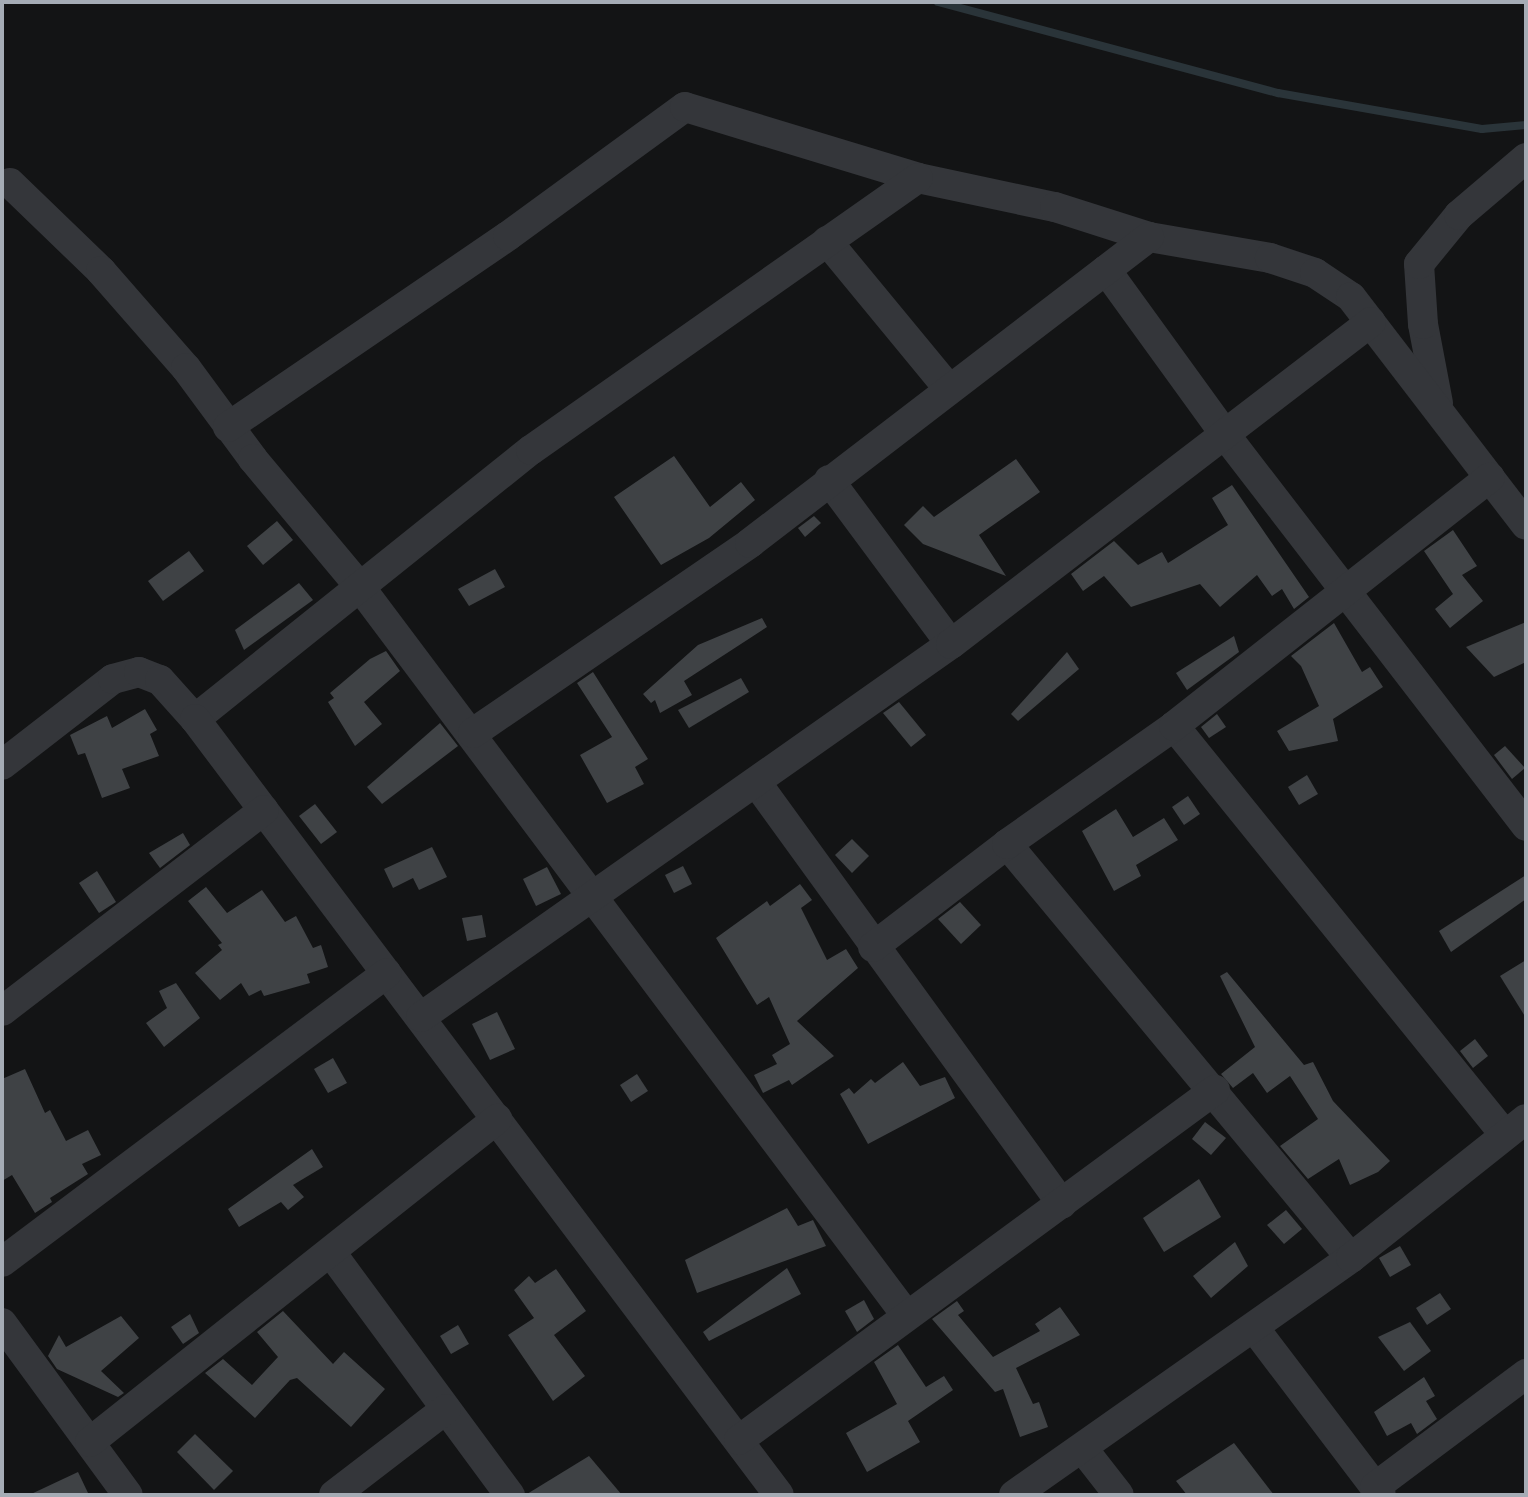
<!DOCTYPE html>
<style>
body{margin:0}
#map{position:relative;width:1528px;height:1497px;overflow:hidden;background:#131415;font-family:"Roboto Condensed",sans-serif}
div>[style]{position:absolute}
.stream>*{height:8px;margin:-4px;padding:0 4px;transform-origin:4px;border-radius:4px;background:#2a3439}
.building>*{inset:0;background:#3f4245}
.street>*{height:30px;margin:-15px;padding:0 15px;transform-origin:15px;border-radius:15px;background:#34363a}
span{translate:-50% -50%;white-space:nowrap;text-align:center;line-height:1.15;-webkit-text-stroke:5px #0e0f10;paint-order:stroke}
.frame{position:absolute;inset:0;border:4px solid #a5acb5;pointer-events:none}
</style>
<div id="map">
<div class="stream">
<i style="left:938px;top:2px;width:352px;rotate:15deg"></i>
<i style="left:1278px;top:93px;width:207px;rotate:10deg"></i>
<i style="left:1482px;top:129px;width:44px;rotate:-5.2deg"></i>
</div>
<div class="building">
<i style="clip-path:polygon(674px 456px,710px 507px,741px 482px,755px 500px,709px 538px,661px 565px,614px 497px)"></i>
<i style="clip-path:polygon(1016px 459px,1040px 492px,979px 535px,1006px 576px,923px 544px,904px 525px,923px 506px,934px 517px)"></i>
<i style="clip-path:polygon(1232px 485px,1309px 597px,1294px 609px,1282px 589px,1272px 596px,1257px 575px,1220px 607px,1200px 584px,1131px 607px,1104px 576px,1083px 591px,1071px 574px,1114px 541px,1138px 565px,1162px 552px,1168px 563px,1228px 525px,1212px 498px)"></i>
<i style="clip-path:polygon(814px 516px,821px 523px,805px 537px,798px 528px)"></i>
<i style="clip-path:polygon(277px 521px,293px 540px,263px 565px,247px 546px)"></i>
<i style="clip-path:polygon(1453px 530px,1477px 566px,1462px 575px,1483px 601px,1450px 628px,1435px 609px,1453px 594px,1424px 551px)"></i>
<i style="clip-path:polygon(189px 551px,204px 571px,163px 601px,148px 581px)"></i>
<i style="clip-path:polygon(495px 569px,505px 587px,469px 606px,458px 589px)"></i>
<i style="clip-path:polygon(299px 583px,313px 600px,244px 650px,235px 630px)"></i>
<i style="clip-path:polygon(762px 618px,767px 627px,684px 681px,692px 695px,660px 713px,655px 700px,651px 703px,643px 694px,698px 645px)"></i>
<i style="clip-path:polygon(1526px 622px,1526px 662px,1494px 677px,1466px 647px)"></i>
<i style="clip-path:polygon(1334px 623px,1362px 672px,1370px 667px,1383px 687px,1333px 719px,1338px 741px,1289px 751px,1277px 731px,1319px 706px,1301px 666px,1291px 656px)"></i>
<i style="clip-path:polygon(1234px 636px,1239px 652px,1187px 690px,1176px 673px)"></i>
<i style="clip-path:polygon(386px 651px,400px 671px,364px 702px,382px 724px,355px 746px,328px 702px,334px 698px,330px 693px,370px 659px)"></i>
<i style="clip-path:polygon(1067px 652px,1079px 669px,1018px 721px,1011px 714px)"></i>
<i style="clip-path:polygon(593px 672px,648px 759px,635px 767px,644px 784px,607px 803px,580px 755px,612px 737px,577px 683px)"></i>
<i style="clip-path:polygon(741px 678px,749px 692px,689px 728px,678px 710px)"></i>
<i style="clip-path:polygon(899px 702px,926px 735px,911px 747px,883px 713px)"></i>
<i style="clip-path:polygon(145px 709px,157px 730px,150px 734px,159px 756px,122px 769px,130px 788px,102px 798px,85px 753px,78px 755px,70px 735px,107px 716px,112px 728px)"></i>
<i style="clip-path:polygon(1217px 714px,1226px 727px,1209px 738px,1201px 727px)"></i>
<i style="clip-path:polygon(440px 723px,458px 746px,382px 804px,367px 787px)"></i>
<i style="clip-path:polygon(1505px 746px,1525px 768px,1512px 779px,1494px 755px)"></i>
<i style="clip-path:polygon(1307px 775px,1318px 794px,1299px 805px,1288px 787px)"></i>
<i style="clip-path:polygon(1188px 796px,1200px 814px,1184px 825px,1172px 807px)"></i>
<i style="clip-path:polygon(315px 804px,337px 832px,321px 844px,299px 816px)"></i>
<i style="clip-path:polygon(1116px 809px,1133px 837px,1164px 818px,1178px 840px,1136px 865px,1141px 876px,1114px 891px,1082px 831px)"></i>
<i style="clip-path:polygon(183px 833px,190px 845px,160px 868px,149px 853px)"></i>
<i style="clip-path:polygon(852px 839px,869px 856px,852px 873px,835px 855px)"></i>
<i style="clip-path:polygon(432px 847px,447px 877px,419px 890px,413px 878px,393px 888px,384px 869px)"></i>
<i style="clip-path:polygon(683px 866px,692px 884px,674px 893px,665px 875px)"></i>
<i style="clip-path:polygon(547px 867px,561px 894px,536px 906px,523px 879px)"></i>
<i style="clip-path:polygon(97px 871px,116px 902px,99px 913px,79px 883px)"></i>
<i style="clip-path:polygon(1526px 875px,1526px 899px,1451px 952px,1439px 931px)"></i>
<i style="clip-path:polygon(800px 884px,812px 900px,801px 908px,827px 960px,846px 949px,858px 968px,797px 1021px,834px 1056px,792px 1085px,789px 1080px,763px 1093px,754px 1075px,777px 1064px,772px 1055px,790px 1044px,769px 997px,757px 1005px,716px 938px,767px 901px,770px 906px)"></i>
<i style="clip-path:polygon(206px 887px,227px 913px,262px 890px,285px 922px,296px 916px,313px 948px,321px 945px,328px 967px,307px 974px,310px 983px,264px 996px,261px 990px,249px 996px,241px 983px,220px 1000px,195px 973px,222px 950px,218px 945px,222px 943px,188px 901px)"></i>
<i style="clip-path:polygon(960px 902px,981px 925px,961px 944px,938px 919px)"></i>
<i style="clip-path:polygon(482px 915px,486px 937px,467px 941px,462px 918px)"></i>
<i style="clip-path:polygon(1526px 960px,1526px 1018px,1500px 976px)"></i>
<i style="clip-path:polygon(1227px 972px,1304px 1065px,1313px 1062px,1333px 1101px,1390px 1161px,1378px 1172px,1350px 1185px,1339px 1159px,1308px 1179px,1280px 1146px,1318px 1119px,1290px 1076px,1267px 1093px,1253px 1073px,1233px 1088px,1221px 1074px,1255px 1047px,1220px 976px)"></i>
<i style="clip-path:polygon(176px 983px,200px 1018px,164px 1047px,146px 1023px,167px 1008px,159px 991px)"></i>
<i style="clip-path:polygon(497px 1012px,515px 1049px,490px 1060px,472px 1024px)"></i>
<i style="clip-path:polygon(1475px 1039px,1488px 1056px,1473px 1068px,1460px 1051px)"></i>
<i style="clip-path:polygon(333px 1058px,347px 1083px,328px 1093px,314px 1069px)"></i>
<i style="clip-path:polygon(903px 1062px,920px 1086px,945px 1077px,955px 1098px,868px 1144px,840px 1094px,849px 1088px,854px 1094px,871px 1079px,875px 1083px)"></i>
<i style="clip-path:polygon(25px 1069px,45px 1113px,50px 1110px,66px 1141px,88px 1130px,101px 1155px,82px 1164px,88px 1174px,50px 1198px,52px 1202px,35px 1213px,12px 1175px,2px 1181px,2px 1079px)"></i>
<i style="clip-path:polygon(637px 1074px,648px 1091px,631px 1102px,620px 1085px)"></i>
<i style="clip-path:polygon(1205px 1122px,1226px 1138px,1211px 1155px,1192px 1139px)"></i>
<i style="clip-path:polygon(312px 1149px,323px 1167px,293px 1185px,304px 1197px,288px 1210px,281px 1202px,239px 1227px,228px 1209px)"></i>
<i style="clip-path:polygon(1199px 1179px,1221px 1217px,1164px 1252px,1143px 1218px)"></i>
<i style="clip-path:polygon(787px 1208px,798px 1226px,813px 1220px,826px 1246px,697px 1293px,685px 1260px)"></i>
<i style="clip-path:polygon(1286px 1210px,1302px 1229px,1284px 1244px,1267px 1225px)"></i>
<i style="clip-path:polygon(1235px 1242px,1248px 1266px,1211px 1298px,1193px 1276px)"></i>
<i style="clip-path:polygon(1400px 1246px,1411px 1265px,1390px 1277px,1379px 1258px)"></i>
<i style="clip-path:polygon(787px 1268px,801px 1294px,709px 1341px,703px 1332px)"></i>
<i style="clip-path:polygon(556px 1269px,586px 1311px,554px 1335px,585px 1376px,553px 1401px,508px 1335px,534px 1318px,514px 1290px,529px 1276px,535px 1283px)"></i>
<i style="clip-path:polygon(1440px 1293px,1451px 1309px,1427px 1325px,1416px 1308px)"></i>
<i style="clip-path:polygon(864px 1300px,874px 1319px,857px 1332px,845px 1311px)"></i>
<i style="clip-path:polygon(957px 1301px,964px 1311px,958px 1315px,993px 1357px,1040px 1331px,1035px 1324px,1060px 1307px,1080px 1335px,1016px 1368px,1033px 1404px,1039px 1402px,1048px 1427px,1020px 1437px,1003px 1389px,995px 1392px,932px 1319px)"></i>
<i style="clip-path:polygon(283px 1311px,333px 1364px,344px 1352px,385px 1389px,351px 1427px,297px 1378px,290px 1380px,255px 1418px,205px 1373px,223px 1359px,252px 1385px,278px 1357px,257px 1332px)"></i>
<i style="clip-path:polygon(190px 1314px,199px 1333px,183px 1344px,171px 1327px)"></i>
<i style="clip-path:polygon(121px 1316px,139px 1338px,101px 1371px,124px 1393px,118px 1397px,57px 1369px,48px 1356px,59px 1335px,66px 1347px)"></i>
<i style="clip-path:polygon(1410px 1322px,1431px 1351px,1404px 1371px,1378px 1337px)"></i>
<i style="clip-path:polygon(458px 1325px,469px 1344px,451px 1354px,440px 1336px)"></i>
<i style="clip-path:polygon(898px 1345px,926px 1387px,944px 1376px,953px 1390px,908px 1421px,920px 1442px,867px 1472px,846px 1433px,897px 1404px,874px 1362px)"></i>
<i style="clip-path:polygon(1424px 1377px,1435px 1396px,1426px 1401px,1437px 1419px,1417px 1434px,1411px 1423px,1387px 1436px,1374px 1412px)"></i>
<i style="clip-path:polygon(195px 1434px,233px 1471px,214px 1490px,177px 1452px)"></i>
<i style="clip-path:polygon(1234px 1443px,1274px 1495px,1187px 1495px,1176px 1481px)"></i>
<i style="clip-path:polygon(589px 1456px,622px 1495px,527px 1495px,527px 1494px)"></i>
<i style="clip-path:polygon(78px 1472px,89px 1495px,29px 1495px)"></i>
</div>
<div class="street">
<i style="left:10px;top:183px;width:127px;rotate:44deg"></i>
<i style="left:101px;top:271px;width:129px;rotate:48.8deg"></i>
<i style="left:186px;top:368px;width:113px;rotate:53.6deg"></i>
<i style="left:253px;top:459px;width:167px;rotate:50.1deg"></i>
<i style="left:360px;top:587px;width:911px;rotate:53.12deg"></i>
<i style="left:827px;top:241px;width:192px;rotate:50.5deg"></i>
<i style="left:1106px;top:270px;width:205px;rotate:54.1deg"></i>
<i style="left:1226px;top:436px;width:492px;rotate:52.4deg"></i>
<i style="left:1438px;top:403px;width:80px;rotate:-100.8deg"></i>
<i style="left:1423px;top:324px;width:60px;rotate:-93.8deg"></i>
<i style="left:1419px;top:264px;width:63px;rotate:-50.8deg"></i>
<i style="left:1459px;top:215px;width:88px;rotate:-40.4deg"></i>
<i style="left:228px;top:427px;width:339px;rotate:-34.3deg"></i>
<i style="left:508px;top:236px;width:219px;rotate:-36.1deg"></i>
<i style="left:685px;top:107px;width:244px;rotate:16.9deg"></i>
<i style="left:918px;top:178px;width:140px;rotate:12deg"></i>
<i style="left:1055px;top:207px;width:99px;rotate:17.7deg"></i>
<i style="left:1149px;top:237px;width:123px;rotate:9.8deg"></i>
<i style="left:1270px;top:258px;width:47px;rotate:18.4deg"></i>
<i style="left:1315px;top:273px;width:43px;rotate:33.7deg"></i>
<i style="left:1351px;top:297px;width:287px;rotate:52.5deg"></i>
<i style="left:829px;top:480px;width:204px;rotate:53.4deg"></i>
<i style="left:195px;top:719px;width:430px;rotate:-38.7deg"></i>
<i style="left:531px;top:450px;width:473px;rotate:-35.1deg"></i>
<i style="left:1174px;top:726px;width:526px;rotate:51.02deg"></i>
<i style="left:473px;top:733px;width:336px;rotate:-34.4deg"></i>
<i style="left:750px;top:543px;width:503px;rotate:-37.49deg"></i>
<i style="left:2px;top:765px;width:140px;rotate:-37.8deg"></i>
<i style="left:113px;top:679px;width:27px;rotate:-15deg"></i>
<i style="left:139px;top:672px;width:22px;rotate:21deg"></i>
<i style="left:160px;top:680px;width:52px;rotate:48.1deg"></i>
<i style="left:195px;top:719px;width:971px;rotate:53.04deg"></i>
<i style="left:756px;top:782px;width:521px;rotate:54.05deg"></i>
<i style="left:1007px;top:844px;width:538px;rotate:50.28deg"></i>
<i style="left:873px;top:947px;width:169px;rotate:-37.5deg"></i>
<i style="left:1007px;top:844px;width:204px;rotate:-35.2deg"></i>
<i style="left:1174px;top:726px;width:402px;rotate:-38.2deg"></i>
<i style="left:2px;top:1011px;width:330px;rotate:-37.5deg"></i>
<i style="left:421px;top:1017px;width:648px;rotate:-35.14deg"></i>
<i style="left:951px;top:644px;width:529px;rotate:-37.48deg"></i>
<i style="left:332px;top:1254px;width:300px;rotate:53.6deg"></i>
<i style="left:2px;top:1262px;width:481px;rotate:-36.9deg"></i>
<i style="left:2px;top:1323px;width:213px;rotate:53.8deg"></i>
<i style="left:1255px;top:1329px;width:208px;rotate:52.8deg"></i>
<i style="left:739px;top:1440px;width:591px;rotate:-36.33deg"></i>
<i style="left:90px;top:1442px;width:520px;rotate:-38.44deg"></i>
<i style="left:1083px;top:1449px;width:58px;rotate:52deg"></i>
<i style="left:1375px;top:1487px;width:189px;rotate:-36.8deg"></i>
<i style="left:334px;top:1495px;width:141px;rotate:-37.5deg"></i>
<i style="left:1014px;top:1495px;width:412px;rotate:-35.1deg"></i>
<i style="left:1351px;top:1258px;width:223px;rotate:-38.5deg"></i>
</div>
<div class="frame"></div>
</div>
